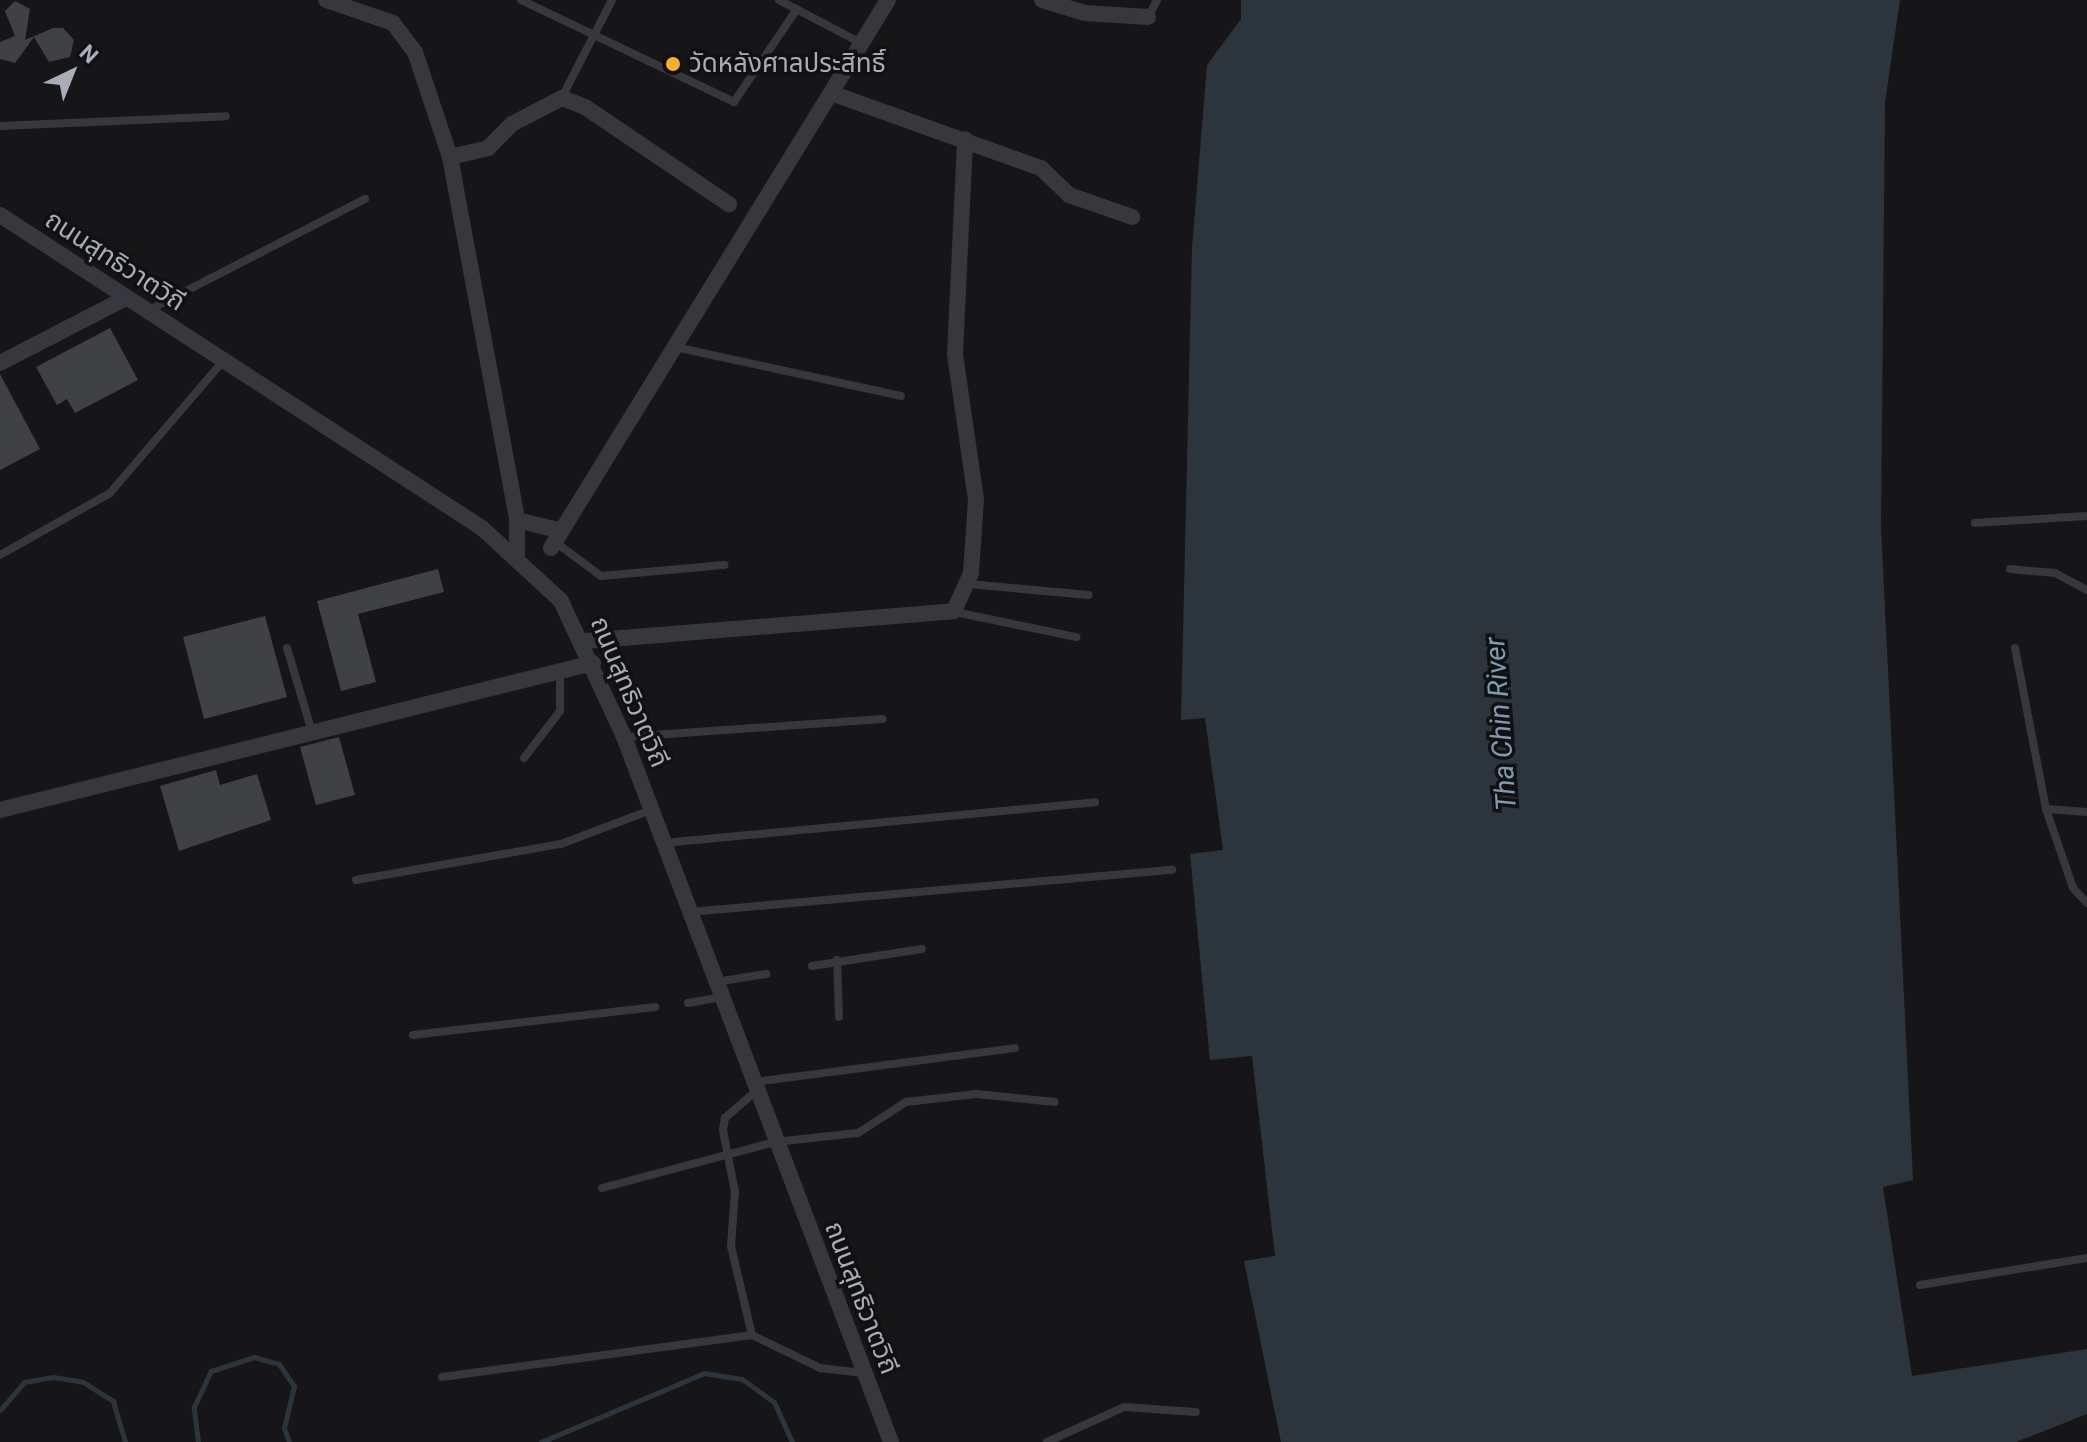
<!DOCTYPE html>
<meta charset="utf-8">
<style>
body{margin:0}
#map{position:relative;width:2087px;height:1442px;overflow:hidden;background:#161618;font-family:Roboto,"Noto Sans Thai",sans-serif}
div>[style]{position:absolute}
.water>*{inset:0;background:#2c353c}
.stream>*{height:5px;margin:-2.5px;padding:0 2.5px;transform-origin:2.5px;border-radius:2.5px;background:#2c353c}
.building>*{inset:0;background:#404145}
.lane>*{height:8px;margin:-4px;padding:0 4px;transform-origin:4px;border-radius:4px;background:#37383d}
.street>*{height:16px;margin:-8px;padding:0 8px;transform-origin:8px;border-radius:8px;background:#37383d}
.dots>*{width:22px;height:22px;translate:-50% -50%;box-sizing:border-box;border:4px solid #111113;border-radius:50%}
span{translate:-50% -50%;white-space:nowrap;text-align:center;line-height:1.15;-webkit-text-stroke:7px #111113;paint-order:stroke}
.poi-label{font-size:26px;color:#a8adb8}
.left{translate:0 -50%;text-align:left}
.street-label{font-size:26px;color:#a8adb8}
.water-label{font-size:28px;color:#7f9bb3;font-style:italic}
.north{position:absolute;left:32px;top:32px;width:80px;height:80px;-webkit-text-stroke:6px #111113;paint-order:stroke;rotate:43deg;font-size:22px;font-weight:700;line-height:32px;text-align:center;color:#a8adb8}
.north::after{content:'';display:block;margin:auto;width:28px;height:36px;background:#a8adb8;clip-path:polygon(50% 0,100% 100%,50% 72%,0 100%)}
</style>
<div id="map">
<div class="water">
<i style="clip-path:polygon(1241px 0,1900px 0,1885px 102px,1881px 527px,1913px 1180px,1883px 1187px,1912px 1376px,2087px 1349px,2087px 1414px,2016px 1442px,1281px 1442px,1244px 1261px,1275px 1256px,1252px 1056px,1210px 1060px,1190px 854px,1223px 850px,1205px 718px,1181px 720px,1192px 248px,1207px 65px,1241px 19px)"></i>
</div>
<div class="stream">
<i style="left:0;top:1410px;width:37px;rotate:-49deg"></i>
<i style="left:24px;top:1382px;width:29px;rotate:-10deg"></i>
<i style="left:53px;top:1377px;width:30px;rotate:9deg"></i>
<i style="left:83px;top:1382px;width:36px;rotate:32deg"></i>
<i style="left:113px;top:1401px;width:43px;rotate:73.7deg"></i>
<i style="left:198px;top:1442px;width:35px;rotate:-97deg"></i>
<i style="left:194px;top:1407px;width:40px;rotate:-65deg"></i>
<i style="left:211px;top:1371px;width:45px;rotate:-18deg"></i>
<i style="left:254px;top:1357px;width:26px;rotate:16deg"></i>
<i style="left:279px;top:1364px;width:27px;rotate:56deg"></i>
<i style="left:294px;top:1386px;width:43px;rotate:103.4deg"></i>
<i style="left:284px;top:1428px;width:15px;rotate:70deg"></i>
<i style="left:541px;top:1442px;width:177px;rotate:-22.9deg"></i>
<i style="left:704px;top:1373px;width:38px;rotate:9deg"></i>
<i style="left:742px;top:1379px;width:39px;rotate:36deg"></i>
<i style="left:774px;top:1402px;width:44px;rotate:65.8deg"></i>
</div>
<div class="building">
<i style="clip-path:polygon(15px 1px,30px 9px,25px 40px,53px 28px,63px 28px,74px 40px,70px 57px,49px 62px,34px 37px,15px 63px,0 59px,0 42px,15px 36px,5px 11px)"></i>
<i style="clip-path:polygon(110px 328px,138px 380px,75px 413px,67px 399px,57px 405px,36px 367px)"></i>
<i style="clip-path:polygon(0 374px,40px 449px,0 470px)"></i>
<i style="clip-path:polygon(438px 569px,444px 592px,358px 614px,376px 682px,341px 691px,317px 601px)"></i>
<i style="clip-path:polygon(265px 616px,287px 697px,204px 719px,183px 637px)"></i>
<i style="clip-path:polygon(339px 737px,355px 795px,316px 805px,300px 747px)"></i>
<i style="clip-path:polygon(216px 770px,220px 785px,257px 774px,271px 820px,179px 851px,160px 786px)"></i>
</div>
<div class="lane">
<i style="left:521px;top:0;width:236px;rotate:25.6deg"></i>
<i style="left:734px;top:102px;width:112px;rotate:-55.9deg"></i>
<i style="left:779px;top:0;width:93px;rotate:27.7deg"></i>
<i style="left:1148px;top:17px;width:19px;rotate:-62deg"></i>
<i style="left:562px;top:97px;width:109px;rotate:-62.7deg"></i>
<i style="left:0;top:126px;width:226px;rotate:-2.5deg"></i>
<i style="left:149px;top:310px;width:243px;rotate:-27.2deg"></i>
<i style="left:675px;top:347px;width:231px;rotate:12.2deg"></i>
<i style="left:1975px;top:523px;width:112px;rotate:-3.6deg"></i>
<i style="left:555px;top:542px;width:57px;rotate:36.5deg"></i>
<i style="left:601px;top:576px;width:124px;rotate:-5.1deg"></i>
<i style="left:0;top:555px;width:126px;rotate:-29.4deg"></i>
<i style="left:110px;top:493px;width:175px;rotate:-49.4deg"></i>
<i style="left:2010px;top:569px;width:45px;rotate:5.1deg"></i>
<i style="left:2055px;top:573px;width:36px;rotate:28deg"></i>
<i style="left:968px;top:584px;width:121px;rotate:5.2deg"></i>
<i style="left:955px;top:612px;width:124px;rotate:11.7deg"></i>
<i style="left:287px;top:648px;width:88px;rotate:73.4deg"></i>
<i style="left:2015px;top:648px;width:164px;rotate:79.1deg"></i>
<i style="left:2046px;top:809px;width:41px;rotate:4.2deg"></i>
<i style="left:625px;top:737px;width:258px;rotate:-4deg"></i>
<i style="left:524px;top:758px;width:59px;rotate:-52.5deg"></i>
<i style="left:560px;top:711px;width:39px;rotate:-90deg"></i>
<i style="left:2046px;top:809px;width:83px;rotate:71.1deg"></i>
<i style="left:2073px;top:888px;width:21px;rotate:47deg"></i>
<i style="left:664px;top:843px;width:433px;rotate:-5.4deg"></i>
<i style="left:356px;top:880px;width:208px;rotate:-10deg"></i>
<i style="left:561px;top:844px;width:96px;rotate:-20.7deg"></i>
<i style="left:689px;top:912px;width:485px;rotate:-5deg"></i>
<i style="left:837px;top:960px;width:57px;rotate:88deg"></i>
<i style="left:812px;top:966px;width:111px;rotate:-8.8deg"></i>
<i style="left:716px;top:982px;width:51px;rotate:-9.1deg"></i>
<i style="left:688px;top:1003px;width:34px;rotate:-10deg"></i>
<i style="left:413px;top:1035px;width:244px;rotate:-6.6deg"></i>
<i style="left:754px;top:1082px;width:263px;rotate:-7.4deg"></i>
<i style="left:602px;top:1188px;width:179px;rotate:-14.9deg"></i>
<i style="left:775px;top:1142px;width:83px;rotate:-6.2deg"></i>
<i style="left:858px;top:1133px;width:57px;rotate:-32.9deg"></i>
<i style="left:906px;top:1102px;width:71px;rotate:-6.4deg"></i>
<i style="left:977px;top:1094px;width:78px;rotate:5.9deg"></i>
<i style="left:1920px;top:1285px;width:169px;rotate:-9.2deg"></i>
<i style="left:752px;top:1335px;width:91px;rotate:-103.3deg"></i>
<i style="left:731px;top:1246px;width:54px;rotate:-85.8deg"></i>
<i style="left:735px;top:1192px;width:63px;rotate:-101deg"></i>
<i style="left:723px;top:1130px;width:12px;rotate:-81deg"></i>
<i style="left:725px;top:1118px;width:41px;rotate:-41.1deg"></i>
<i style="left:442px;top:1377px;width:313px;rotate:-7.7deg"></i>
<i style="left:752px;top:1335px;width:76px;rotate:25.9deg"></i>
<i style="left:820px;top:1368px;width:44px;rotate:6.5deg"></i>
<i style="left:1047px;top:1442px;width:85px;rotate:-24.4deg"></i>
<i style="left:1124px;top:1407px;width:72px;rotate:4deg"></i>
</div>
<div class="street">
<i style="left:326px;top:0;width:71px;rotate:18.9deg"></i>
<i style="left:393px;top:23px;width:36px;rotate:53deg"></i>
<i style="left:415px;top:52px;width:111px;rotate:71.6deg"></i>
<i style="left:450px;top:157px;width:39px;rotate:-13deg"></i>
<i style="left:488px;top:148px;width:34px;rotate:-45deg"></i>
<i style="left:512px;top:124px;width:56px;rotate:-27.5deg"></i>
<i style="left:562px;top:98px;width:25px;rotate:21deg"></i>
<i style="left:585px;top:107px;width:174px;rotate:34deg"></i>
<i style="left:1042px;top:0;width:45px;rotate:16.8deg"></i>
<i style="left:1085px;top:13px;width:63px;rotate:3.6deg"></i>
<i style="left:831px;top:93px;width:223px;rotate:19.7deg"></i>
<i style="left:1041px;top:168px;width:39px;rotate:44deg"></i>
<i style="left:1069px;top:195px;width:67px;rotate:19.2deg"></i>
<i style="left:450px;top:157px;width:369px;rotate:79.5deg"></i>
<i style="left:517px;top:520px;width:35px;rotate:90deg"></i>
<i style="left:0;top:215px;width:575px;rotate:33deg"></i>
<i style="left:482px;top:528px;width:108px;rotate:42.7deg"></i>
<i style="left:561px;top:601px;width:150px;rotate:65.1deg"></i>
<i style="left:624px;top:737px;width:754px;rotate:69.26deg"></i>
<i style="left:0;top:363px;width:142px;rotate:-27.3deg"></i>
<i style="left:517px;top:520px;width:46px;rotate:13.7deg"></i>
<i style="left:551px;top:548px;width:643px;rotate:-58.41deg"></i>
<i style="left:585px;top:641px;width:370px;rotate:-4.6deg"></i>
<i style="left:954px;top:611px;width:42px;rotate:-65.9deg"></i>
<i style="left:971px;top:573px;width:73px;rotate:-86.1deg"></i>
<i style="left:976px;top:500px;width:148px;rotate:-98.2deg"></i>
<i style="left:955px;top:354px;width:215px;rotate:-87.3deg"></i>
<i style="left:0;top:810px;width:611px;rotate:-13.92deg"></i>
</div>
<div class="dots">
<i style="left:673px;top:64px;background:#f2b134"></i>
</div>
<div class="poi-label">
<span class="left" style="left:689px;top:64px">วัดหลังศาลประสิทธิ์</span>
</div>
<div class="street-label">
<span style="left:115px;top:261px;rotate:33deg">ถนนสุทธิวาตวิถี</span>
<span style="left:629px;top:692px;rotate:67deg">ถนนสุทธิวาตวิถี</span>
<span style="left:861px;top:1298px;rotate:69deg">ถนนสุทธิวาตวิถี</span>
</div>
<div class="water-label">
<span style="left:1501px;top:724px;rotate:-94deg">Tha Chin River</span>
</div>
<div class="north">N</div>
</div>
